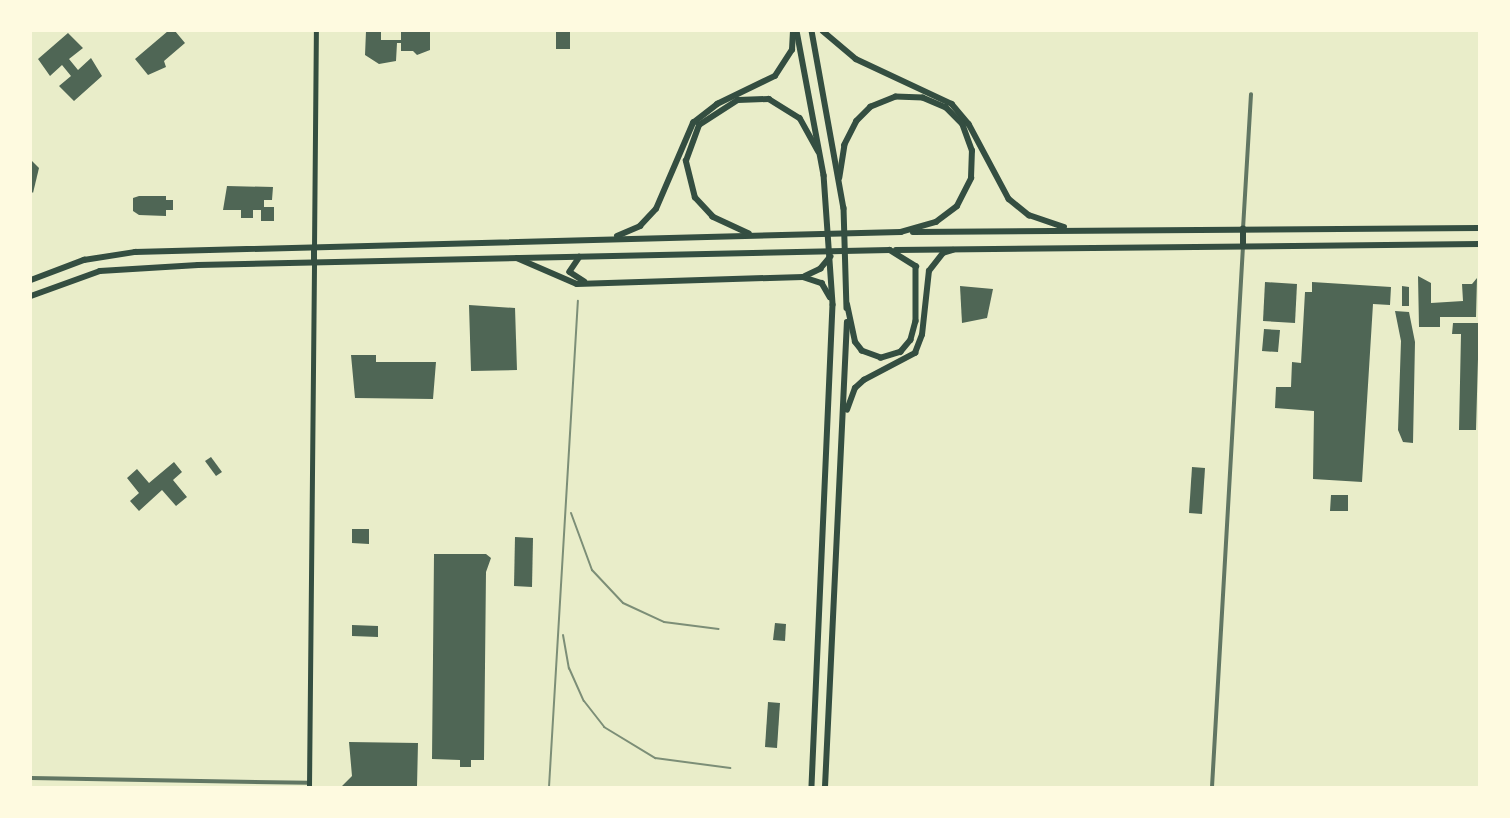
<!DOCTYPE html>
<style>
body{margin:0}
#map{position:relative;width:1510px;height:818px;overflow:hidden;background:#e9edc9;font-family:"PT Sans",sans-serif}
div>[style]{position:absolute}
.building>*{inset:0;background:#4f6655}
.minor>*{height:4px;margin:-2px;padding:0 2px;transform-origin:2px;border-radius:2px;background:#617663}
.secondary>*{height:5px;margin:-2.5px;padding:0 2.5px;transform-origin:2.5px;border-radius:2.5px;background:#344e41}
.primary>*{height:5.5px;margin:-2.75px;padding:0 2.75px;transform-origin:2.75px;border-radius:2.75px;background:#344e41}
.rail>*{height:2px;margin:-1px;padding:0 1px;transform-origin:1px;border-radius:1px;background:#7c8e77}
span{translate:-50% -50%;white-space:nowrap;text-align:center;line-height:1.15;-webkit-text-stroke:4px #fefae0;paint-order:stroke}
.frame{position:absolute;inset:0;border:32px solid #fefae0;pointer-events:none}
</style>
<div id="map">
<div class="building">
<i style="clip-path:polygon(168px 31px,175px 31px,185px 43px,164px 61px,166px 67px,148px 75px,135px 59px)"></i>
<i style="clip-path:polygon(366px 31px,381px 31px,381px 40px,401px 40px,401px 31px,430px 31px,430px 50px,417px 55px,413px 51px,401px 51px,401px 43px,397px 43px,396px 61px,379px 64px,365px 55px)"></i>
<i style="clip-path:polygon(556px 31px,570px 31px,570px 49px,556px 49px)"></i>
<i style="clip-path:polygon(68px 33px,83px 48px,69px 59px,78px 70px,91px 58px,102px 76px,74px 101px,59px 86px,71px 76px,62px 65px,50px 76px,38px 59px)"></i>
<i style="clip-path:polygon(31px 160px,39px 168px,33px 193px,31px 191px)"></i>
<i style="clip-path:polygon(227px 186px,273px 187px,272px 200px,264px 200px,264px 207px,274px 207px,274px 221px,261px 221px,261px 210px,253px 210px,253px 218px,241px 218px,241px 210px,223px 210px)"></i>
<i style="clip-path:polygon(139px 196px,166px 196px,166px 200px,173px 200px,173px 210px,166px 210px,166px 216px,139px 215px,133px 211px,133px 198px)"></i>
<i style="clip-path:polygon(1418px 276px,1431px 283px,1431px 303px,1463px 301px,1462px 284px,1472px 284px,1477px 278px,1476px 317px,1440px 317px,1440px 327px,1419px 327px)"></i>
<i style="clip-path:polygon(1265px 282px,1297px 284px,1295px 323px,1263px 321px)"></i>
<i style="clip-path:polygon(1312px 282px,1391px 287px,1390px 305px,1373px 304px,1362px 482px,1313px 479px,1314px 411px,1275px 408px,1276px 387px,1291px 387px,1292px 362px,1301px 363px,1305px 292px,1312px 292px)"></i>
<i style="clip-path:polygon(960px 286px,993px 289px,987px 318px,962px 323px)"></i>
<i style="clip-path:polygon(1402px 286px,1409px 287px,1409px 306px,1402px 306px)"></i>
<i style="clip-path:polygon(469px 305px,515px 308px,517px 370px,471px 371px)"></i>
<i style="clip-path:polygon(1395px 311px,1409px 312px,1415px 342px,1413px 443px,1403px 442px,1398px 430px,1401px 341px)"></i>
<i style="clip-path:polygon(1453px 323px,1479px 323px,1476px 430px,1459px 430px,1461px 334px,1452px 334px)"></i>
<i style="clip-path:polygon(1264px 329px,1280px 330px,1278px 352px,1262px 351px)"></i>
<i style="clip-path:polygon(351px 355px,376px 355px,376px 362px,436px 362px,433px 399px,355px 398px)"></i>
<i style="clip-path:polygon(211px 457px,222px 472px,216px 476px,205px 461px)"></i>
<i style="clip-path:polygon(174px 462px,182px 472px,173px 480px,187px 497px,176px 506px,162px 490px,139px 511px,130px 501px,139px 493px,127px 478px,137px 469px,149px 483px)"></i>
<i style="clip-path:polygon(1192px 467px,1205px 468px,1202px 514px,1189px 513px)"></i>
<i style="clip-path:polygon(1331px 495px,1348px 495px,1348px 511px,1330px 511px)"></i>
<i style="clip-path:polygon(352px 529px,369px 529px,369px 544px,352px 543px)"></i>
<i style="clip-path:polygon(515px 537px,533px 538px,532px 587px,514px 586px)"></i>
<i style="clip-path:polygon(434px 554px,486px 554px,491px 558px,486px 572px,484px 760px,471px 760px,471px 767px,460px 767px,460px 760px,432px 759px)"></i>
<i style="clip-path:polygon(775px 623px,786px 624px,785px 641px,773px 640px)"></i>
<i style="clip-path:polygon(352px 625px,378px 626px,378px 637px,352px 636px)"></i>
<i style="clip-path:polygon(768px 702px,780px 703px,777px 748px,765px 747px)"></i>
<i style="clip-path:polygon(349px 742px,418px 743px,417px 787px,341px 787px,352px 776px)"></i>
</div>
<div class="minor">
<i style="left:1243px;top:229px;width:135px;rotate:-86.6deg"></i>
<i style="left:31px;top:778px;width:278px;rotate:1deg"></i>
<i style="left:1212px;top:787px;width:542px;rotate:-86.72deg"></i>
</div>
<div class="secondary">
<i style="left:314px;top:248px;width:217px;rotate:-89.5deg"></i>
<i style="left:309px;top:787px;width:525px;rotate:-89.45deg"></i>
</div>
<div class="primary">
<i style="left:797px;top:31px;width:147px;rotate:79.4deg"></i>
<i style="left:824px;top:175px;width:130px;rotate:86deg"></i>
<i style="left:833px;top:305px;width:482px;rotate:92.5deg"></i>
<i style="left:812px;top:31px;width:180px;rotate:79.8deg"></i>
<i style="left:844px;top:208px;width:100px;rotate:88.3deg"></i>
<i style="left:823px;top:31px;width:43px;rotate:40.3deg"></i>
<i style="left:856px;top:59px;width:106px;rotate:25.1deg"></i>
<i style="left:952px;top:104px;width:26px;rotate:50deg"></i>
<i style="left:969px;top:124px;width:85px;rotate:61.9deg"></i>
<i style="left:1009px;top:199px;width:26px;rotate:39deg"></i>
<i style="left:1029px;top:215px;width:37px;rotate:19deg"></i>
<i style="left:913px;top:232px;width:566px;rotate:-0.4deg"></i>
<i style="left:749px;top:234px;width:40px;rotate:-155deg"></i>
<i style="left:713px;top:217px;width:26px;rotate:-133deg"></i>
<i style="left:695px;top:198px;width:38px;rotate:-104deg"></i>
<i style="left:686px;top:161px;width:38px;rotate:-70deg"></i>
<i style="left:699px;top:125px;width:46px;rotate:-32.7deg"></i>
<i style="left:738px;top:100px;width:31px;rotate:-2deg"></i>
<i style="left:769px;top:99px;width:36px;rotate:32deg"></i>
<i style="left:800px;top:118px;width:38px;rotate:61deg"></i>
<i style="left:617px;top:236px;width:25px;rotate:-23deg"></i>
<i style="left:640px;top:226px;width:23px;rotate:-47deg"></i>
<i style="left:656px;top:209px;width:94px;rotate:-66.7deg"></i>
<i style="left:693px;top:123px;width:31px;rotate:-38deg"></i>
<i style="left:717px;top:104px;width:64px;rotate:-25.8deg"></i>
<i style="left:775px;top:76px;width:31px;rotate:-57deg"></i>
<i style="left:792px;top:50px;width:19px;rotate:-87deg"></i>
<i style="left:1243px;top:246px;width:17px;rotate:-90deg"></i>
<i style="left:896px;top:250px;width:583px;rotate:-0.59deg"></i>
<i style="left:580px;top:257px;width:18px;rotate:124deg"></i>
<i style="left:570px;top:272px;width:17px;rotate:33deg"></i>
<i style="left:517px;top:258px;width:65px;rotate:23.4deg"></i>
<i style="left:577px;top:284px;width:226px;rotate:-1.8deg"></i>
<i style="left:803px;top:277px;width:20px;rotate:18deg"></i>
<i style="left:822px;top:283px;width:16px;rotate:60deg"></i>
<i style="left:314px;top:262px;width:14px;rotate:-90deg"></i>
<i style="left:805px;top:276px;width:17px;rotate:-25deg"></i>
<i style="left:820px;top:269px;width:16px;rotate:-50deg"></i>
<i style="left:31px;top:280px;width:57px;rotate:-20.7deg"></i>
<i style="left:84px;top:260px;width:52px;rotate:-8.9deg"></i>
<i style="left:135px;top:252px;width:766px;rotate:-1.5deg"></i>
<i style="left:901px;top:232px;width:36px;rotate:-16deg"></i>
<i style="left:936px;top:222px;width:26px;rotate:-37deg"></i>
<i style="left:957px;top:206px;width:31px;rotate:-63deg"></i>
<i style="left:971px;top:178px;width:27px;rotate:-88deg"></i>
<i style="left:972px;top:151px;width:29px;rotate:-110deg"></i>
<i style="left:962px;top:124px;width:23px;rotate:-135deg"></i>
<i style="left:946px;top:108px;width:25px;rotate:-157deg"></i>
<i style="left:923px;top:98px;width:27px;rotate:-178deg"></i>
<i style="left:896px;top:97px;width:27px;rotate:158deg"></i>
<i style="left:871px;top:107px;width:20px;rotate:135deg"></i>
<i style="left:857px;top:121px;width:27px;rotate:117deg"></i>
<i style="left:845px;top:145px;width:33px;rotate:99deg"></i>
<i style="left:31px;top:296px;width:73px;rotate:-19.9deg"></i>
<i style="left:100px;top:271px;width:98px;rotate:-3.5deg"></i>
<i style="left:198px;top:265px;width:692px;rotate:-1.24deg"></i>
<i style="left:890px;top:250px;width:31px;rotate:32deg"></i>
<i style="left:916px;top:266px;width:55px;rotate:90deg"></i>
<i style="left:916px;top:321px;width:20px;rotate:105deg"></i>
<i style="left:911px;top:340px;width:16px;rotate:130deg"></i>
<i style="left:901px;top:352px;width:21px;rotate:163deg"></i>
<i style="left:881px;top:358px;width:20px;rotate:-160deg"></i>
<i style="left:862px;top:351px;width:11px;rotate:-128deg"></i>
<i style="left:855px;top:342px;width:38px;rotate:-102deg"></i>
<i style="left:847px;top:410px;width:23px;rotate:-70deg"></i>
<i style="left:855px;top:388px;width:12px;rotate:-42deg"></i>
<i style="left:864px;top:380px;width:58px;rotate:-27.9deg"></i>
<i style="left:915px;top:353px;width:19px;rotate:-69deg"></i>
<i style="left:922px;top:335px;width:64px;rotate:-83.8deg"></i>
<i style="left:929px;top:271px;width:23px;rotate:-52deg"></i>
<i style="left:943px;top:253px;width:10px;rotate:-17deg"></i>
<i style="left:825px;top:787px;width:465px;rotate:-87.3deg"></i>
</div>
<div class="rail">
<i style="left:571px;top:513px;width:61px;rotate:69.8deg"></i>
<i style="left:592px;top:570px;width:45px;rotate:46.8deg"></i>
<i style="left:623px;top:603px;width:45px;rotate:24.9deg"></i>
<i style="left:664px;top:622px;width:55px;rotate:7.3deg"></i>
<i style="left:563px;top:635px;width:34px;rotate:80deg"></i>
<i style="left:569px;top:668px;width:36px;rotate:66deg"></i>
<i style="left:584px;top:701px;width:33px;rotate:52deg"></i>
<i style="left:604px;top:727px;width:60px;rotate:31.3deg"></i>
<i style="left:655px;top:758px;width:76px;rotate:7.6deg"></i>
<i style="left:549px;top:787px;width:487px;rotate:-86.6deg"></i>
</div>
<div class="frame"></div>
</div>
